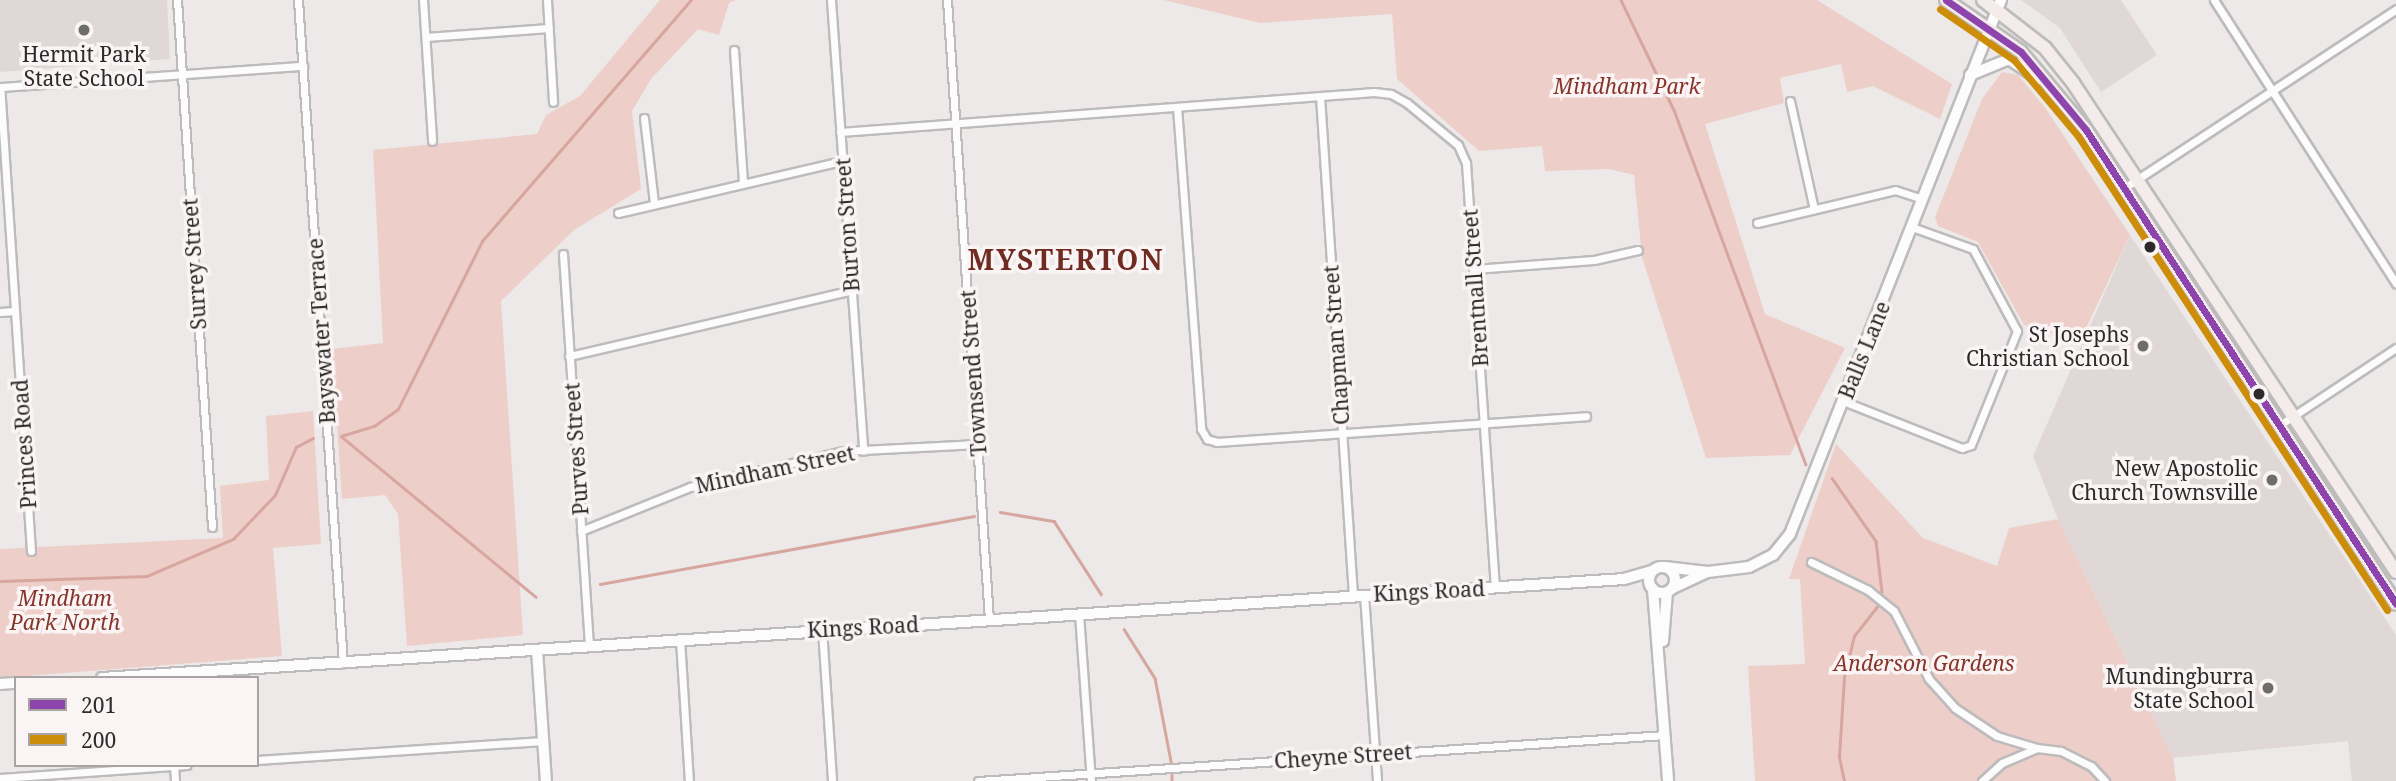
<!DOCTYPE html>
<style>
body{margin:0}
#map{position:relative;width:2396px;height:781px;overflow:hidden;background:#ece9e8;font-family:"Noto Serif",serif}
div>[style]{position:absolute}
.built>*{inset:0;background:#e0d8d6}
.green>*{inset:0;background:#eecec9}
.stream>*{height:2.5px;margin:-1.25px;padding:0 1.25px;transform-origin:1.25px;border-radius:1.25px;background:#d7a69e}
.roads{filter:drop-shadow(2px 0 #bdbbbb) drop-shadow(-2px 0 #bdbbbb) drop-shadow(0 2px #bdbbbb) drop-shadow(0 -2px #bdbbbb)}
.street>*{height:7px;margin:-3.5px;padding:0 3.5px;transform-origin:3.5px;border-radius:3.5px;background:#fcfcfc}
.secondary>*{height:10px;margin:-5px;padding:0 5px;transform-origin:5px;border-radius:5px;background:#fcfcfc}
.secondary>.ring{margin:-5px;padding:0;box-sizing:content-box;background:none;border:10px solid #fcfcfc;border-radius:50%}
.primary>*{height:12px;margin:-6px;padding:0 6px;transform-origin:6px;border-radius:6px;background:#f4eceb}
.bus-1>*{height:7px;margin:-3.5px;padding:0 3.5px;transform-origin:3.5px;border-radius:3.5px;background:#8e44ad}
.bus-2>*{height:7px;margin:-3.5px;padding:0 3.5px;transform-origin:3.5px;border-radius:3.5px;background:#ce8d08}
.dots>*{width:19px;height:19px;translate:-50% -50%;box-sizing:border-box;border:4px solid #faf5f4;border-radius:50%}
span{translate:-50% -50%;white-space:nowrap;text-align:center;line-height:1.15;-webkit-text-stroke:7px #faf5f4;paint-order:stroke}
.poi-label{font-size:21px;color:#2c2a2a}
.right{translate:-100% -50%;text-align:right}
.park-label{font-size:21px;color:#87342a;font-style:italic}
.street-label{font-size:21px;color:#2c2a2a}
.district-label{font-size:28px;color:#702b22;font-weight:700;letter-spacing:2px}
.legend{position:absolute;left:14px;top:676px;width:245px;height:91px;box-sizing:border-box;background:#faf5f4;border:2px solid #a8a4a3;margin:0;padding:9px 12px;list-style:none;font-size:21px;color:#2c2a2a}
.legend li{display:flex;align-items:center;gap:14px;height:35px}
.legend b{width:35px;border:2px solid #a8a4a3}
</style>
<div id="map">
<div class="built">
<i style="clip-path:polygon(0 0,167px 0,170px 59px,0 72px)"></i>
<i style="clip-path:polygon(2021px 0,2121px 0,2157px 55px,2101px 92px,2060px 28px)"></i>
<i style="clip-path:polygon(2130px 235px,2396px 635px,2396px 781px,2352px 781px,2348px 741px,2173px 758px,2058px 519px,2033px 456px)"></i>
</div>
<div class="green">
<i style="clip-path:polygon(660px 0,736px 0,729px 3px,719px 35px,698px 29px,651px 79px,632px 111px,641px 189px,574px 230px,501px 301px,523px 635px,407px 646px,398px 514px,385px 495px,342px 499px,332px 349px,383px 343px,373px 150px,537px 134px,546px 115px,580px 96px)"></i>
<i style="clip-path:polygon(1164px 0,1817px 0,1952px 84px,1940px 119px,1873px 86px,1847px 92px,1841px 64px,1780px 78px,1784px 103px,1705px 124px,1765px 314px,1845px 348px,1790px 455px,1706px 458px,1642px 257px,1634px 175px,1609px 169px,1545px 171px,1542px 146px,1479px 151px,1397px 79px,1392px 14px,1260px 23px)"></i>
<i style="clip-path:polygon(2002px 72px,2018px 75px,2046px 109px,2130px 235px,2079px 343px,2024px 325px,1978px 242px,1938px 226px,1935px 217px,1982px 99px)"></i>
<i style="clip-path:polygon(313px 411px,321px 544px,273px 548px,282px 656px,0 678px,0 549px,223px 538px,220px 486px,269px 480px,266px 416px)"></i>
<i style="clip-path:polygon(1836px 444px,1923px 538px,1997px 566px,2009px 528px,2058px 519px,2173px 758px,2176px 781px,1755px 781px,1748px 666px,1805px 664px,1800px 579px,1789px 579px)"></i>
</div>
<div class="stream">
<i style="left:1621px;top:0;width:122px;rotate:64.3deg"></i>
<i style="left:1674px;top:110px;width:378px;rotate:69.6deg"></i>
<i style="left:341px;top:436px;width:34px;rotate:-17deg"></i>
<i style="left:374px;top:426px;width:29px;rotate:-35deg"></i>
<i style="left:398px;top:409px;width:188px;rotate:-63.4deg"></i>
<i style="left:482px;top:241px;width:319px;rotate:-49.1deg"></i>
<i style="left:342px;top:437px;width:251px;rotate:39.5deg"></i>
<i style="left:1832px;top:478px;width:77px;rotate:55.1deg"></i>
<i style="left:1876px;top:541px;width:51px;rotate:83.3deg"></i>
<i style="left:1000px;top:512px;width:55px;rotate:9.5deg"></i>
<i style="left:1054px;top:521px;width:87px;rotate:57.2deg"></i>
<i style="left:0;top:581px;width:147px;rotate:-1.9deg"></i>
<i style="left:147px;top:576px;width:94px;rotate:-23.3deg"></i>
<i style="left:233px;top:539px;width:61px;rotate:-46.3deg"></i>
<i style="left:275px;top:495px;width:52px;rotate:-66.4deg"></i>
<i style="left:296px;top:447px;width:19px;rotate:-28deg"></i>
<i style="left:600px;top:584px;width:380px;rotate:-10.3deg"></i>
<i style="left:1124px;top:629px;width:58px;rotate:57.7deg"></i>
<i style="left:1155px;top:678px;width:85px;rotate:79.1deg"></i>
<i style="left:1172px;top:775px;width:6px;rotate:90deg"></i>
<i style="left:1844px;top:781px;width:25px;rotate:-102deg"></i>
<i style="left:1839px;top:757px;width:80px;rotate:-86.4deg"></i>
<i style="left:1844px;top:677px;width:42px;rotate:-76.3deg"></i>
<i style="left:1854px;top:636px;width:42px;rotate:-51.8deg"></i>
</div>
<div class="roads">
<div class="street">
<i style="left:177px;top:0;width:528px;rotate:86.2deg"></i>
<i style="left:298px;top:0;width:665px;rotate:86.12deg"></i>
<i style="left:423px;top:0;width:141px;rotate:86.3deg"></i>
<i style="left:547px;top:0;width:102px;rotate:86.6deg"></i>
<i style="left:831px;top:0;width:452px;rotate:85.9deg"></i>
<i style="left:947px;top:0;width:621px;rotate:86.12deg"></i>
<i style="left:2214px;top:0;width:337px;rotate:57.3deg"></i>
<i style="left:426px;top:37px;width:123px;rotate:-4.2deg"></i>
<i style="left:734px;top:50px;width:132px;rotate:86.1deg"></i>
<i style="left:1320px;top:96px;width:500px;rotate:86.22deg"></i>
<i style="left:1790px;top:101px;width:111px;rotate:77.5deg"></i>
<i style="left:1177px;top:107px;width:323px;rotate:85.7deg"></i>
<i style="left:1201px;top:429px;width:12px;rotate:59deg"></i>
<i style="left:1207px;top:439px;width:10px;rotate:17deg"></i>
<i style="left:1217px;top:442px;width:370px;rotate:-4deg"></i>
<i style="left:644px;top:118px;width:86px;rotate:83.3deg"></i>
<i style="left:840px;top:132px;width:535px;rotate:-4.28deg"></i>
<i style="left:1374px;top:92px;width:17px;rotate:7deg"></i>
<i style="left:1391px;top:94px;width:18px;rotate:29deg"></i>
<i style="left:1407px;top:103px;width:66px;rotate:39.5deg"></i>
<i style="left:1458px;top:145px;width:20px;rotate:66deg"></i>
<i style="left:1466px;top:163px;width:426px;rotate:86.1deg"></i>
<i style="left:2124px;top:188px;width:326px;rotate:-33.3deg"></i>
<i style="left:618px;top:213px;width:230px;rotate:-13.1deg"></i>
<i style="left:1757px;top:223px;width:142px;rotate:-13.4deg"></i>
<i style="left:1895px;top:190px;width:29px;rotate:18deg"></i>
<i style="left:563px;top:254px;width:392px;rotate:86.2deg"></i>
<i style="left:1474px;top:269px;width:120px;rotate:-4.3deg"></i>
<i style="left:1594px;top:260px;width:45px;rotate:-12.8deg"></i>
<i style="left:0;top:312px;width:15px;rotate:-4deg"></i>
<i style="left:569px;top:356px;width:291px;rotate:-13.1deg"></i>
<i style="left:1843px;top:401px;width:128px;rotate:21.6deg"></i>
<i style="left:1962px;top:448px;width:9px;rotate:-18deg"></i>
<i style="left:1971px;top:445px;width:123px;rotate:-68deg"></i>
<i style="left:2017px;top:331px;width:93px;rotate:-118.2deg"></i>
<i style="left:1973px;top:249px;width:65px;rotate:-160.2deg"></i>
<i style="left:2280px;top:425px;width:139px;rotate:-33.6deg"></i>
<i style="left:581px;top:531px;width:118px;rotate:-22deg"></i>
<i style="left:690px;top:487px;width:157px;rotate:-13.2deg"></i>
<i style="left:843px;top:451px;width:135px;rotate:-3deg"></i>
<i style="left:31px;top:551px;width:465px;rotate:-93.8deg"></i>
<i style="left:0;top:87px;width:304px;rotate:-4deg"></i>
<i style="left:1811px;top:562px;width:64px;rotate:26.2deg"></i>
<i style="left:1868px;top:590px;width:33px;rotate:39deg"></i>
<i style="left:1894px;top:611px;width:76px;rotate:62.8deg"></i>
<i style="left:1929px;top:679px;width:39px;rotate:48deg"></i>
<i style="left:1955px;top:708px;width:50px;rotate:33.7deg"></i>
<i style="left:1997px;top:736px;width:42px;rotate:16.7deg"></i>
<i style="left:1364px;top:594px;width:187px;rotate:86deg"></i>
<i style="left:1079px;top:614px;width:167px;rotate:85.9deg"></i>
<i style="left:822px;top:629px;width:152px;rotate:86.2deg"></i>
<i style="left:680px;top:639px;width:142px;rotate:86.4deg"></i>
<i style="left:257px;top:760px;width:287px;rotate:-3.8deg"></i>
<i style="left:174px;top:766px;width:15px;rotate:86deg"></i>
<i style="left:0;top:778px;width:187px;rotate:-4deg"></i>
<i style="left:978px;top:781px;width:689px;rotate:-3.83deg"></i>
<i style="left:1982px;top:781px;width:27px;rotate:-42deg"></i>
<i style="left:2002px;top:763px;width:38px;rotate:-23deg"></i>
<i style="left:2037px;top:748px;width:24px;rotate:7deg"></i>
<i style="left:2061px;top:751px;width:34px;rotate:27deg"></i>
<i style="left:2091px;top:766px;width:21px;rotate:47deg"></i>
</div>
<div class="secondary">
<i style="left:1970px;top:75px;width:42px;rotate:-22.3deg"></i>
<i style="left:2009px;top:59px;width:36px;rotate:34deg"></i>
<i class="ring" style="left:1649px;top:567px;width:16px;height:16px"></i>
<i style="left:1665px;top:567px;width:43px;rotate:6.6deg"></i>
<i style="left:1708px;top:572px;width:41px;rotate:-7deg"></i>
<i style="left:1749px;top:567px;width:27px;rotate:-27deg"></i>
<i style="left:1773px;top:555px;width:27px;rotate:-51deg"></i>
<i style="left:1790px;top:534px;width:574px;rotate:-68.44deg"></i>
<i style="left:1673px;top:588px;width:35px;rotate:-25deg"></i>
<i style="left:1653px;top:589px;width:193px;rotate:85.5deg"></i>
<i style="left:1663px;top:641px;width:49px;rotate:-85.3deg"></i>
<i style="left:537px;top:650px;width:131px;rotate:86.1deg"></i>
<i style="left:102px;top:678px;width:1525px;rotate:-3.72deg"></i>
<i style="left:1624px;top:579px;width:29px;rotate:-16deg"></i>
<i style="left:0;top:684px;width:16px;rotate:-4deg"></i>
</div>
<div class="primary">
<i style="left:1946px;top:0;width:91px;rotate:34.7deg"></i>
<i style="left:2021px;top:52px;width:102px;rotate:50.2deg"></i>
<i style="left:2086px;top:130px;width:566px;rotate:56.81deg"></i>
<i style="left:1983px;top:0;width:78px;rotate:37.7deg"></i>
<i style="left:2045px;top:48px;width:45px;rotate:51.3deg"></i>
<i style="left:2073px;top:83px;width:586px;rotate:56.55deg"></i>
</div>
</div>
<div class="bus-1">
<i style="left:1946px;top:0;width:91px;rotate:34.7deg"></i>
<i style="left:2021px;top:52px;width:102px;rotate:50.2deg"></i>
<i style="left:2086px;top:130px;width:566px;rotate:56.81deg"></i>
</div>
<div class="bus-2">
<i style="left:1940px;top:9px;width:90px;rotate:34.6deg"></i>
<i style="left:2014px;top:60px;width:99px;rotate:49.9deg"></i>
<i style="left:2078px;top:136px;width:566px;rotate:56.9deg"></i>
</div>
<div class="dots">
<i style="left:84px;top:30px;background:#6f6d6c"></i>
<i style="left:2150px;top:247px;background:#2c2a2a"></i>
<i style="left:2143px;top:346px;background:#6f6d6c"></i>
<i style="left:2259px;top:394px;background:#2c2a2a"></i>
<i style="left:2272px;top:480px;background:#6f6d6c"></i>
<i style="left:2268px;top:688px;background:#6f6d6c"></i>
</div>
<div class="poi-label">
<span style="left:84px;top:66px">Hermit Park<br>State School</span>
<span class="right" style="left:2129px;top:346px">St Josephs<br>Christian School</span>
<span class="right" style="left:2258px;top:480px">New Apostolic<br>Church Townsville</span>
<span class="right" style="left:2254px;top:688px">Mundingburra<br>State School</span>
</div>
<div class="park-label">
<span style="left:1627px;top:86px">Mindham Park</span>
<span style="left:65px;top:610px">Mindham<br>Park North</span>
<span style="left:1924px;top:663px">Anderson Gardens</span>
</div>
<div class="street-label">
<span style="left:847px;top:225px;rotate:-94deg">Burton Street</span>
<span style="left:194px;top:264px;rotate:-94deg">Surrey Street</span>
<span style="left:1475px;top:288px;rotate:-94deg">Brentnall Street</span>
<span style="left:321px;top:331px;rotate:-94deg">Bayswater Terrace</span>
<span style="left:1336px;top:345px;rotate:-94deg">Chapman Street</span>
<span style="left:1864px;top:350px;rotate:-68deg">Balls Lane</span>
<span style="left:973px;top:373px;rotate:-94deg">Townsend Street</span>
<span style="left:24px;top:444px;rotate:-94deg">Princes Road</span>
<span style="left:576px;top:449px;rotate:-94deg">Purves Street</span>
<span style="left:775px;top:469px;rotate:-12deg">Mindham Street</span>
<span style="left:1429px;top:591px;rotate:-3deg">Kings Road</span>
<span style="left:863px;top:627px;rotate:-3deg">Kings Road</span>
<span style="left:1343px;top:756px;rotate:-4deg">Cheyne Street</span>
</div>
<div class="district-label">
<span style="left:1066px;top:259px">MYSTERTON</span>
</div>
<ul class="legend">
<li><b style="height:9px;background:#8e44ad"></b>201</li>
<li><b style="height:9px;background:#ce8d08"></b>200</li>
</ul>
</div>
